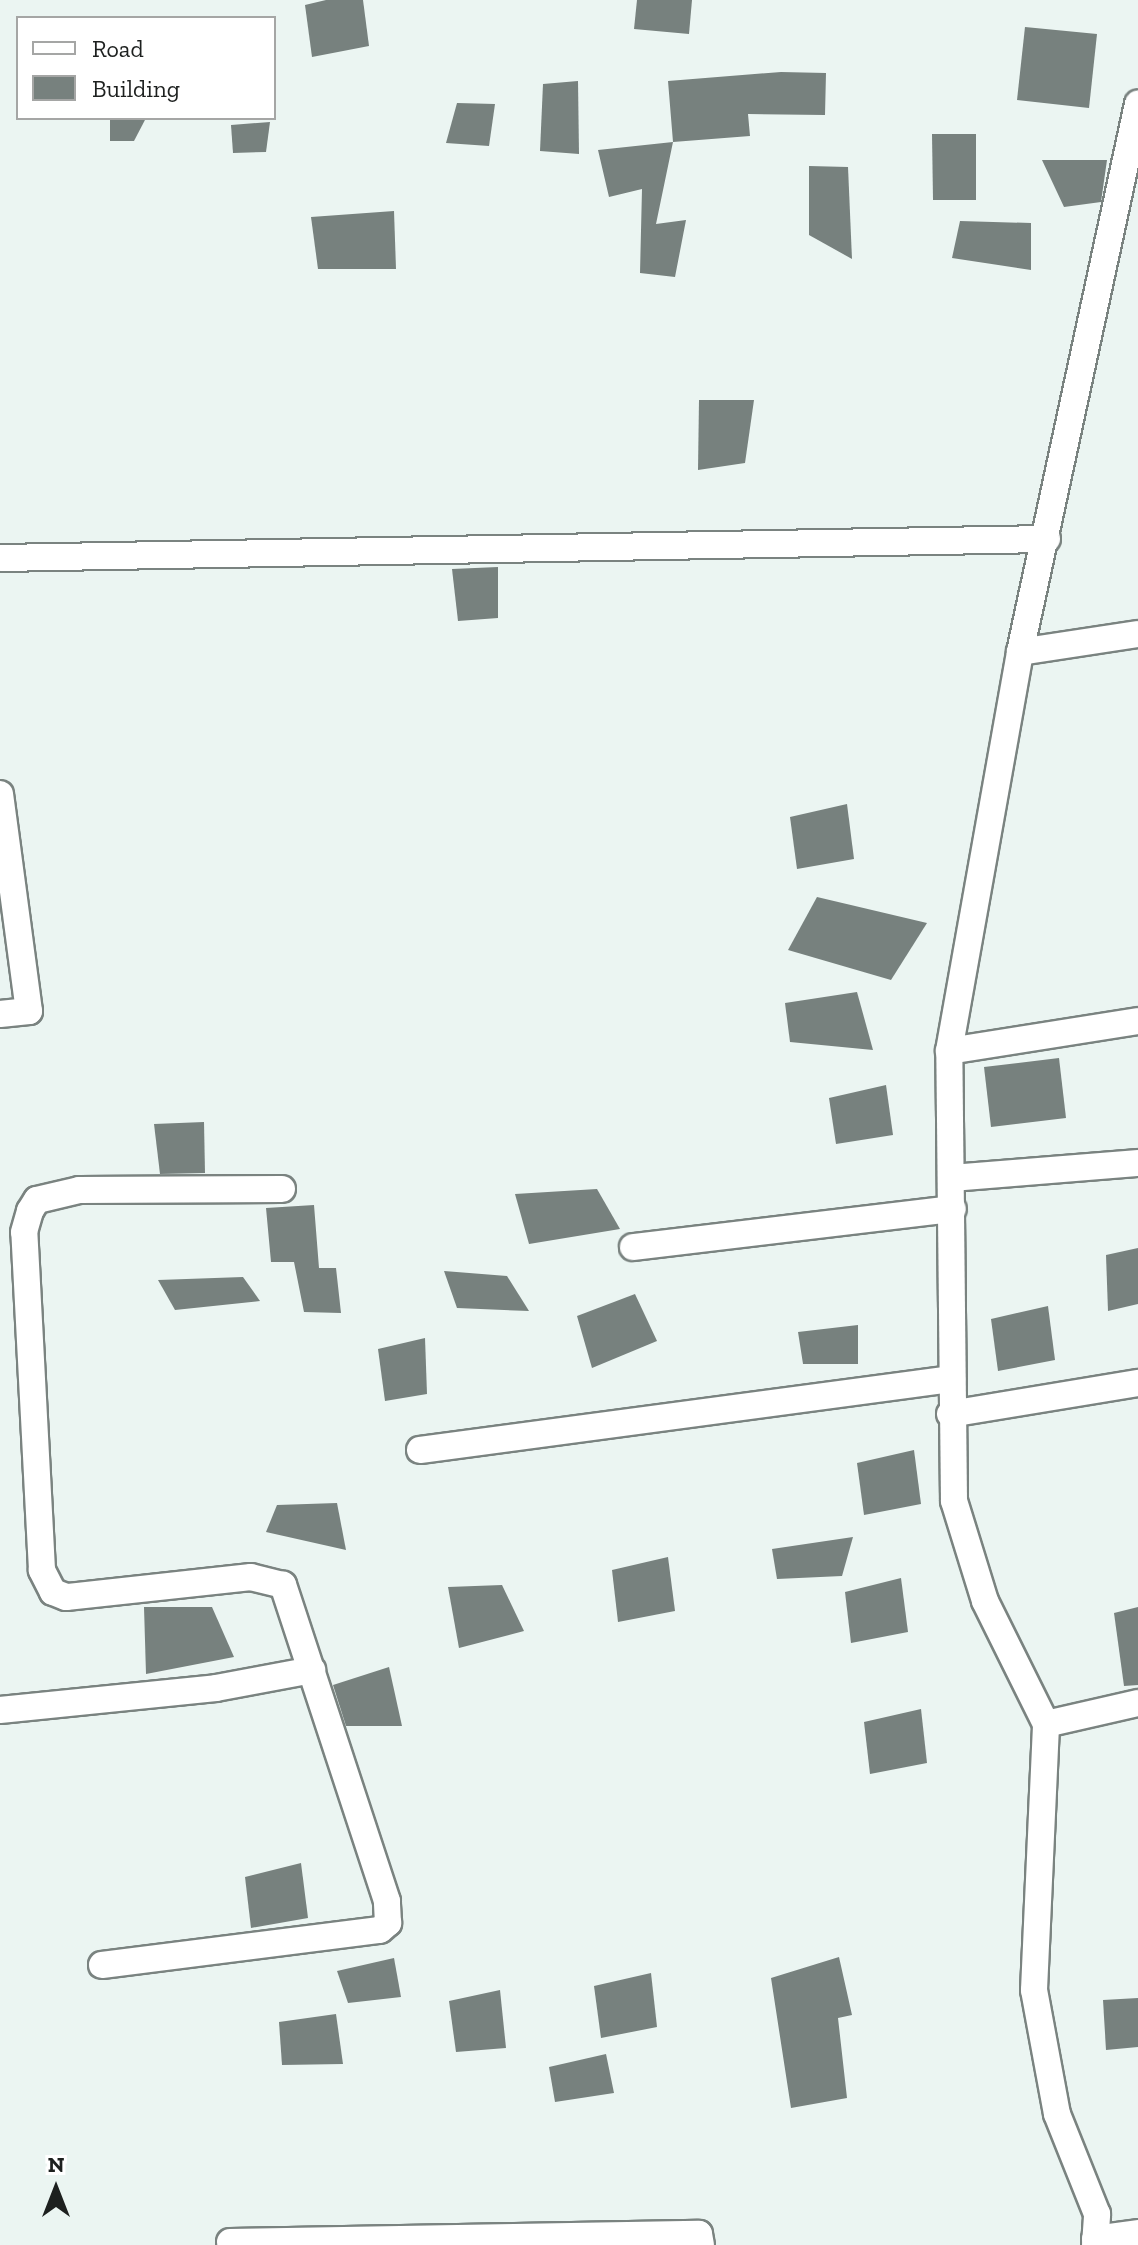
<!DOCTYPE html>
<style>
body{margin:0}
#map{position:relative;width:1138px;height:2245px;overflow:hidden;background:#ebf5f2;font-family:"Zilla Slab",serif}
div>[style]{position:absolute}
.building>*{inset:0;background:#77817e}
.roads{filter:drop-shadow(2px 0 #7a8380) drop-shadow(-2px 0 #7a8380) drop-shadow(0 2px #7a8380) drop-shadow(0 -2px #7a8380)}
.minor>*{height:26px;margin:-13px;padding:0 13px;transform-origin:13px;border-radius:13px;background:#fff}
span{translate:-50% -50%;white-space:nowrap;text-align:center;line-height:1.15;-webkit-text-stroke:6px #fff;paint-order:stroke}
.legend{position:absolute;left:16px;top:16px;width:260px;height:104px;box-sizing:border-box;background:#fff;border:2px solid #a5a6a5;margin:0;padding:10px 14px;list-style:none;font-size:24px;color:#1d201f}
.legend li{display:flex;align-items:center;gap:16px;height:40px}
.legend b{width:40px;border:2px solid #a5a6a5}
.north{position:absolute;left:16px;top:2149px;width:80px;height:80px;-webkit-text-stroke:6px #fff;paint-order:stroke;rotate:0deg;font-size:22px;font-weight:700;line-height:32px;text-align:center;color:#1d201f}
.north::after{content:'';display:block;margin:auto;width:28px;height:36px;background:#1d201f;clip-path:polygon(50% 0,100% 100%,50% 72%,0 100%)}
</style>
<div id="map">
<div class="building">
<i style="clip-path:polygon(326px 0,363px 0,369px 46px,312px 57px,305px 5px)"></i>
<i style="clip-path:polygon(637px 0,692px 0,689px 34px,634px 29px)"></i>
<i style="clip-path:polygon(1025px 27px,1097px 34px,1089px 108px,1017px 100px)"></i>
<i style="clip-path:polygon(781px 72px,826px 73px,825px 115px,748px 114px,750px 136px,673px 142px,668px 81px)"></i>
<i style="clip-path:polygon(578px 81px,579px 154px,540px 151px,543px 84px)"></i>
<i style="clip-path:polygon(457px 103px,495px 104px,489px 146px,446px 143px)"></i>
<i style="clip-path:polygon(110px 118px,146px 118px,134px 141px,110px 141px)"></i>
<i style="clip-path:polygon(270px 122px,266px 152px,233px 153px,231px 125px)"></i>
<i style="clip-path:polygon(932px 134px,976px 134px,976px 200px,933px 200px)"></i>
<i style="clip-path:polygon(673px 142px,656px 224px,686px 220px,675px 277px,640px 273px,642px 189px,609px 197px,598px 150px)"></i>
<i style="clip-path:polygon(1042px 160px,1107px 160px,1101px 202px,1064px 207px)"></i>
<i style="clip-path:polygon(809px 166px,848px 167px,852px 259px,809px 235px)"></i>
<i style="clip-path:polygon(394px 211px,396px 269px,318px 269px,311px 217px)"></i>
<i style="clip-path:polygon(960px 221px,1031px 223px,1031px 270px,952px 258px)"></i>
<i style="clip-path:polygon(699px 400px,754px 400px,745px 463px,698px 470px)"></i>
<i style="clip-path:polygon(498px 567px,498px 618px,458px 621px,452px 569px)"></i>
<i style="clip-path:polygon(847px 804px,854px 859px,797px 869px,790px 817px)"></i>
<i style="clip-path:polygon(817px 897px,927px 923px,891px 980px,788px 950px)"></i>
<i style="clip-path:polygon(857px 992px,873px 1050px,790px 1042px,785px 1003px)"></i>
<i style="clip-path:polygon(1059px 1058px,1066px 1118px,991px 1127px,984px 1067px)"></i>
<i style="clip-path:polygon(886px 1085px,893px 1135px,836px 1144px,829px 1098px)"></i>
<i style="clip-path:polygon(204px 1122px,205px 1173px,160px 1174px,154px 1124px)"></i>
<i style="clip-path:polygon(597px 1189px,620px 1229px,529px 1244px,515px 1194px)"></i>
<i style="clip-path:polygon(314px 1205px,319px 1268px,336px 1268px,341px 1313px,304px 1312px,294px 1262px,271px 1262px,266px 1208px)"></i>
<i style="clip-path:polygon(1138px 1248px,1138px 1304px,1108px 1311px,1106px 1255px)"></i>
<i style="clip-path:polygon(444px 1271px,507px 1276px,529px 1311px,457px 1308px)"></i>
<i style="clip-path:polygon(243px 1277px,260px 1301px,175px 1310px,158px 1280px)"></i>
<i style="clip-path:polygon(635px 1294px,657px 1341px,592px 1368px,577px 1316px)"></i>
<i style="clip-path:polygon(1048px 1306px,1055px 1360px,998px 1371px,991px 1319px)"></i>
<i style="clip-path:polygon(858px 1325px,858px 1364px,803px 1364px,798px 1332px)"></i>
<i style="clip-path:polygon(425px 1338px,427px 1394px,385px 1401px,378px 1349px)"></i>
<i style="clip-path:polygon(914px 1450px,921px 1504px,864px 1515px,857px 1463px)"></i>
<i style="clip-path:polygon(337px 1503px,346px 1550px,266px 1532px,277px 1505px)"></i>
<i style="clip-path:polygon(853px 1537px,842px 1576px,777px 1579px,772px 1549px)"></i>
<i style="clip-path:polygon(668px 1557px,675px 1611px,618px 1622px,612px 1570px)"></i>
<i style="clip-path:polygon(901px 1578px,908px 1632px,851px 1643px,845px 1592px)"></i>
<i style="clip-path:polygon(502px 1585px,524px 1631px,459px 1648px,448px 1587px)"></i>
<i style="clip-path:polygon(144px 1607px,212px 1607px,234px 1657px,146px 1674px)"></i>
<i style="clip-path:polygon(1138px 1607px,1138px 1685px,1124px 1686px,1114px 1613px)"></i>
<i style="clip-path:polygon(389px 1667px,402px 1726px,346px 1726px,333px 1685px)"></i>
<i style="clip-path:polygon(921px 1709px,927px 1763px,870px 1774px,864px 1722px)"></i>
<i style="clip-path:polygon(301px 1863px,308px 1918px,251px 1928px,245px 1877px)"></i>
<i style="clip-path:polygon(839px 1957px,852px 2015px,838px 2018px,847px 2098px,791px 2108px,771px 1978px)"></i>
<i style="clip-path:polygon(394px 1958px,401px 1997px,348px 2003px,337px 1971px)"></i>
<i style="clip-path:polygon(651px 1973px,657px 2027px,601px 2038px,594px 1986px)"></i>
<i style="clip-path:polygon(500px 1990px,506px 2048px,456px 2052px,449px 2001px)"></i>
<i style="clip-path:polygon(1138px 1998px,1138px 2047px,1106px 2050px,1103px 2000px)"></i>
<i style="clip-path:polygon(336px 2014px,343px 2064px,282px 2065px,279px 2022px)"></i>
<i style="clip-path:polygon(606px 2054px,614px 2093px,555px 2102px,549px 2067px)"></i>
</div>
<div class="roads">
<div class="minor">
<i style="left:0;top:558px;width:1047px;rotate:-1.04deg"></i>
<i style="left:1020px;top:652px;width:119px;rotate:-8.7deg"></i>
<i style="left:0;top:794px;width:219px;rotate:82.4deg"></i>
<i style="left:29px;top:1011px;width:29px;rotate:174deg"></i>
<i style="left:949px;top:1051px;width:191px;rotate:-9deg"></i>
<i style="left:952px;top:1178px;width:187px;rotate:-4.6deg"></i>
<i style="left:633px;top:1247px;width:322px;rotate:-6.8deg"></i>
<i style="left:950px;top:1414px;width:191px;rotate:-9.4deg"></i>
<i style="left:420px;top:1450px;width:537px;rotate:-7.6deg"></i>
<i style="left:0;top:1710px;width:217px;rotate:-5.8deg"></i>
<i style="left:216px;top:1688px;width:98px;rotate:-10.6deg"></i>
<i style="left:1046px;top:1724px;width:94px;rotate:-12.9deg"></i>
<i style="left:102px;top:1965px;width:280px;rotate:-7.2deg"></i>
<i style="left:380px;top:1930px;width:11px;rotate:-41deg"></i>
<i style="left:388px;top:1923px;width:22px;rotate:-93deg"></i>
<i style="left:387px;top:1901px;width:333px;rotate:-108.2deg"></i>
<i style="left:283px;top:1585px;width:33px;rotate:-166deg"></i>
<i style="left:251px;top:1577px;width:186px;rotate:173.8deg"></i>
<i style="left:66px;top:1597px;width:14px;rotate:-159deg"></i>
<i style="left:53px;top:1592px;width:25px;rotate:-117deg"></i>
<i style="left:42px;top:1570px;width:338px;rotate:-93deg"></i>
<i style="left:24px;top:1232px;width:22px;rotate:-74deg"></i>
<i style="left:30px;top:1211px;width:13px;rotate:-58deg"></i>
<i style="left:37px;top:1200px;width:43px;rotate:-13.4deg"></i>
<i style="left:79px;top:1190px;width:203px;rotate:-0.3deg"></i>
<i style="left:1095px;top:2239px;width:43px;rotate:-7.9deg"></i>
<i style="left:230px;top:2242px;width:469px;rotate:-1deg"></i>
<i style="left:699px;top:2234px;width:11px;rotate:80deg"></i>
<i style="left:1095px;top:2245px;width:31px;rotate:-86deg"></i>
<i style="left:1097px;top:2214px;width:108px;rotate:-111.8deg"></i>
<i style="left:1057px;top:2114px;width:126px;rotate:-100.5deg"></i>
<i style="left:1034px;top:1990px;width:266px;rotate:-87.4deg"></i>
<i style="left:1046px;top:1724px;width:137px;rotate:-116.4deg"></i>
<i style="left:985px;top:1601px;width:105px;rotate:-107.2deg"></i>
<i style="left:954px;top:1501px;width:450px;rotate:-90.6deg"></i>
<i style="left:949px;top:1051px;width:405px;rotate:-79.9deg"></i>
<i style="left:1020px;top:652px;width:561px;rotate:-77.85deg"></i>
</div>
</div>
<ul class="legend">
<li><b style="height:10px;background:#fff"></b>Road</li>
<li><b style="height:22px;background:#77817e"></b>Building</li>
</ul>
<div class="north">N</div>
</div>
